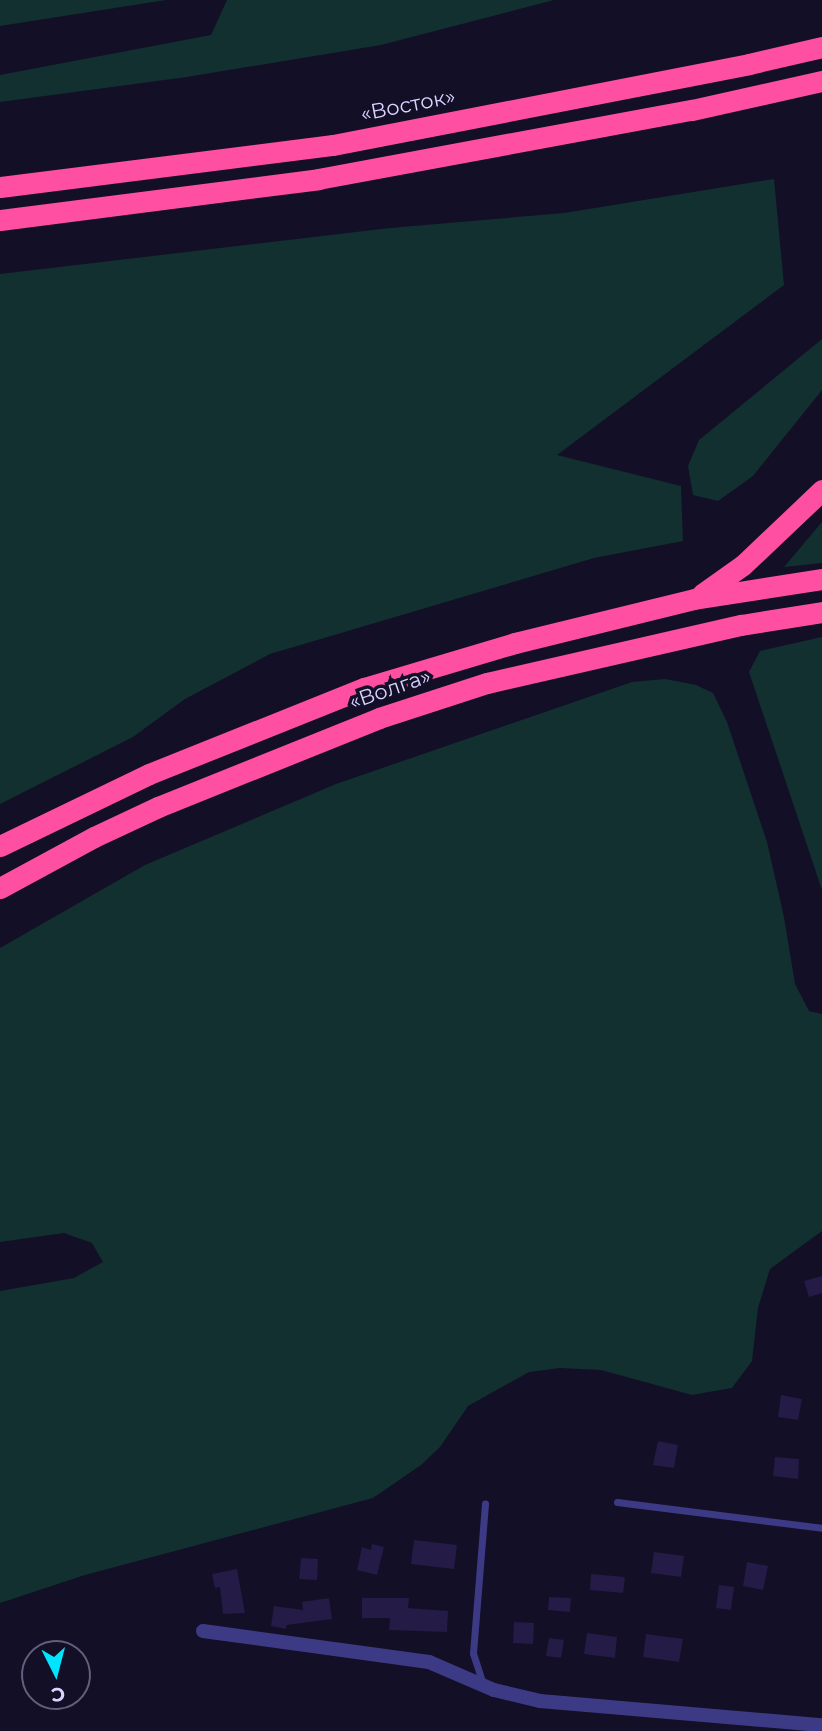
<!DOCTYPE html>
<meta charset="utf-8">
<style>
body{margin:0}
#map{position:relative;width:822px;height:1731px;overflow:hidden;background:#130f26;font-family:Montserrat,sans-serif}
div>[style]{position:absolute}
.green>*{inset:0;background:#12302f}
.building>*{inset:0;background:#241b47}
.lane>*{height:7px;margin:-3.5px;padding:0 3.5px;transform-origin:3.5px;border-radius:3.5px;background:#3d3a85}
.street>*{height:14px;margin:-7px;padding:0 7px;transform-origin:7px;border-radius:7px;background:#3d3a85}
.highway>*{height:21px;margin:-10.5px;padding:0 10.5px;transform-origin:10.5px;border-radius:10.5px;background:#ff4fa3}
span{translate:-50% -50%;white-space:nowrap;text-align:center;line-height:1.15;-webkit-text-stroke:7px #130f26;paint-order:stroke}
.street-label{font-size:21px;color:#d9d4ff}
.north{position:absolute;left:21px;top:1640px;width:70px;height:70px;box-sizing:border-box;background:#130f26;border:2px solid #625e7d;border-radius:50%;rotate:174deg;font-size:19px;font-weight:700;line-height:28px;text-align:center;color:#d9d4ff}
.north::after{content:'';display:block;margin:auto;width:24px;height:32px;background:#00e5ff;clip-path:polygon(50% 0,100% 100%,50% 72%,0 100%)}
</style>
<div id="map">
<div class="green">
<i style="clip-path:polygon(0 0,166px 0,0 26px)"></i>
<i style="clip-path:polygon(227px 0,554px 0,381px 45px,187px 77px,0 102px,0 75px,211px 35px)"></i>
<i style="clip-path:polygon(774px 179px,784px 285px,557px 455px,681px 486px,683px 541px,594px 558px,270px 654px,185px 699px,133px 737px,0 804px,0 274px,390px 228px,564px 213px)"></i>
<i style="clip-path:polygon(822px 339px,822px 390px,753px 476px,718px 501px,693px 495px,688px 466px,699px 440px)"></i>
<i style="clip-path:polygon(822px 522px,822px 563px,784px 567px)"></i>
<i style="clip-path:polygon(822px 637px,822px 890px,749px 672px,760px 651px)"></i>
<i style="clip-path:polygon(665px 679px,696px 685px,713px 693px,727px 722px,767px 842px,784px 917px,795px 984px,809px 1011px,822px 1014px,822px 1231px,770px 1269px,758px 1308px,752px 1361px,732px 1388px,692px 1395px,601px 1370px,560px 1368px,529px 1372px,468px 1406px,440px 1447px,421px 1465px,373px 1498px,85px 1575px,0 1603px,0 1291px,74px 1278px,103px 1262px,92px 1243px,64px 1233px,0 1242px,0 948px,145px 865px,336px 784px,632px 682px)"></i>
</div>
<div class="building">
<i style="clip-path:polygon(822px 1276px,822px 1293px,809px 1297px,804px 1281px)"></i>
<i style="clip-path:polygon(781px 1395px,802px 1399px,798px 1420px,778px 1417px)"></i>
<i style="clip-path:polygon(658px 1441px,678px 1445px,674px 1468px,653px 1465px)"></i>
<i style="clip-path:polygon(775px 1457px,799px 1459px,798px 1479px,773px 1476px)"></i>
<i style="clip-path:polygon(414px 1540px,457px 1545px,454px 1569px,411px 1564px)"></i>
<i style="clip-path:polygon(372px 1544px,384px 1547px,377px 1575px,357px 1570px,362px 1547px,371px 1550px)"></i>
<i style="clip-path:polygon(654px 1552px,684px 1556px,681px 1577px,651px 1573px)"></i>
<i style="clip-path:polygon(301px 1558px,318px 1559px,317px 1580px,299px 1579px)"></i>
<i style="clip-path:polygon(747px 1562px,768px 1566px,763px 1590px,743px 1586px)"></i>
<i style="clip-path:polygon(237px 1569px,245px 1613px,223px 1614px,220px 1587px,215px 1588px,212px 1574px)"></i>
<i style="clip-path:polygon(591px 1574px,625px 1577px,623px 1593px,590px 1590px)"></i>
<i style="clip-path:polygon(719px 1585px,734px 1587px,731px 1610px,716px 1608px)"></i>
<i style="clip-path:polygon(549px 1597px,571px 1598px,570px 1612px,548px 1610px)"></i>
<i style="clip-path:polygon(329px 1598px,332px 1619px,287px 1625px,286px 1629px,271px 1626px,274px 1606px,303px 1610px,302px 1602px)"></i>
<i style="clip-path:polygon(362px 1598px,409px 1598px,408px 1608px,448px 1611px,447px 1632px,389px 1630px,390px 1618px,362px 1618px)"></i>
<i style="clip-path:polygon(514px 1622px,534px 1623px,533px 1644px,513px 1643px)"></i>
<i style="clip-path:polygon(587px 1633px,617px 1637px,615px 1658px,584px 1654px)"></i>
<i style="clip-path:polygon(646px 1634px,683px 1639px,679px 1662px,643px 1657px)"></i>
<i style="clip-path:polygon(549px 1638px,564px 1640px,561px 1658px,546px 1656px)"></i>
</div>
<div class="lane">
<i style="left:617px;top:1502px;width:207px;rotate:7.2deg"></i>
<i style="left:482px;top:1681px;width:29px;rotate:-108deg"></i>
<i style="left:473px;top:1653px;width:150px;rotate:-85.4deg"></i>
</div>
<div class="street">
<i style="left:203px;top:1631px;width:228px;rotate:7.8deg"></i>
<i style="left:429px;top:1662px;width:71px;rotate:23.3deg"></i>
<i style="left:494px;top:1690px;width:47px;rotate:13.4deg"></i>
<i style="left:540px;top:1701px;width:283px;rotate:4.9deg"></i>
</div>
<div class="highway">
<i style="left:0;top:187px;width:336px;rotate:-7.2deg"></i>
<i style="left:333px;top:145px;width:424px;rotate:-11deg"></i>
<i style="left:749px;top:64px;width:75px;rotate:-13.1deg"></i>
<i style="left:0;top:220px;width:321px;rotate:-7.3deg"></i>
<i style="left:318px;top:179px;width:380px;rotate:-10.5deg"></i>
<i style="left:692px;top:110px;width:133px;rotate:-12.6deg"></i>
<i style="left:702px;top:594px;width:50px;rotate:-35.3deg"></i>
<i style="left:743px;top:565px;width:109px;rotate:-43.5deg"></i>
<i style="left:0;top:846px;width:165px;rotate:-25.8deg"></i>
<i style="left:149px;top:774px;width:232px;rotate:-21.8deg"></i>
<i style="left:364px;top:688px;width:158px;rotate:-16.6deg"></i>
<i style="left:515px;top:643px;width:184px;rotate:-13.8deg"></i>
<i style="left:694px;top:599px;width:130px;rotate:-8.9deg"></i>
<i style="left:0;top:888px;width:107px;rotate:-28.5deg"></i>
<i style="left:94px;top:837px;width:71px;rotate:-25.1deg"></i>
<i style="left:158px;top:807px;width:238px;rotate:-21.9deg"></i>
<i style="left:379px;top:718px;width:114px;rotate:-18deg"></i>
<i style="left:487px;top:683px;width:261px;rotate:-12.9deg"></i>
<i style="left:741px;top:625px;width:82px;rotate:-9.1deg"></i>
</div>
<div class="street-label">
<span style="left:408px;top:105px;rotate:-11deg">«Восток»</span>
<span style="left:390px;top:689px;rotate:-19deg">«Волга»</span>
</div>
<div class="north">С</div>
</div>
